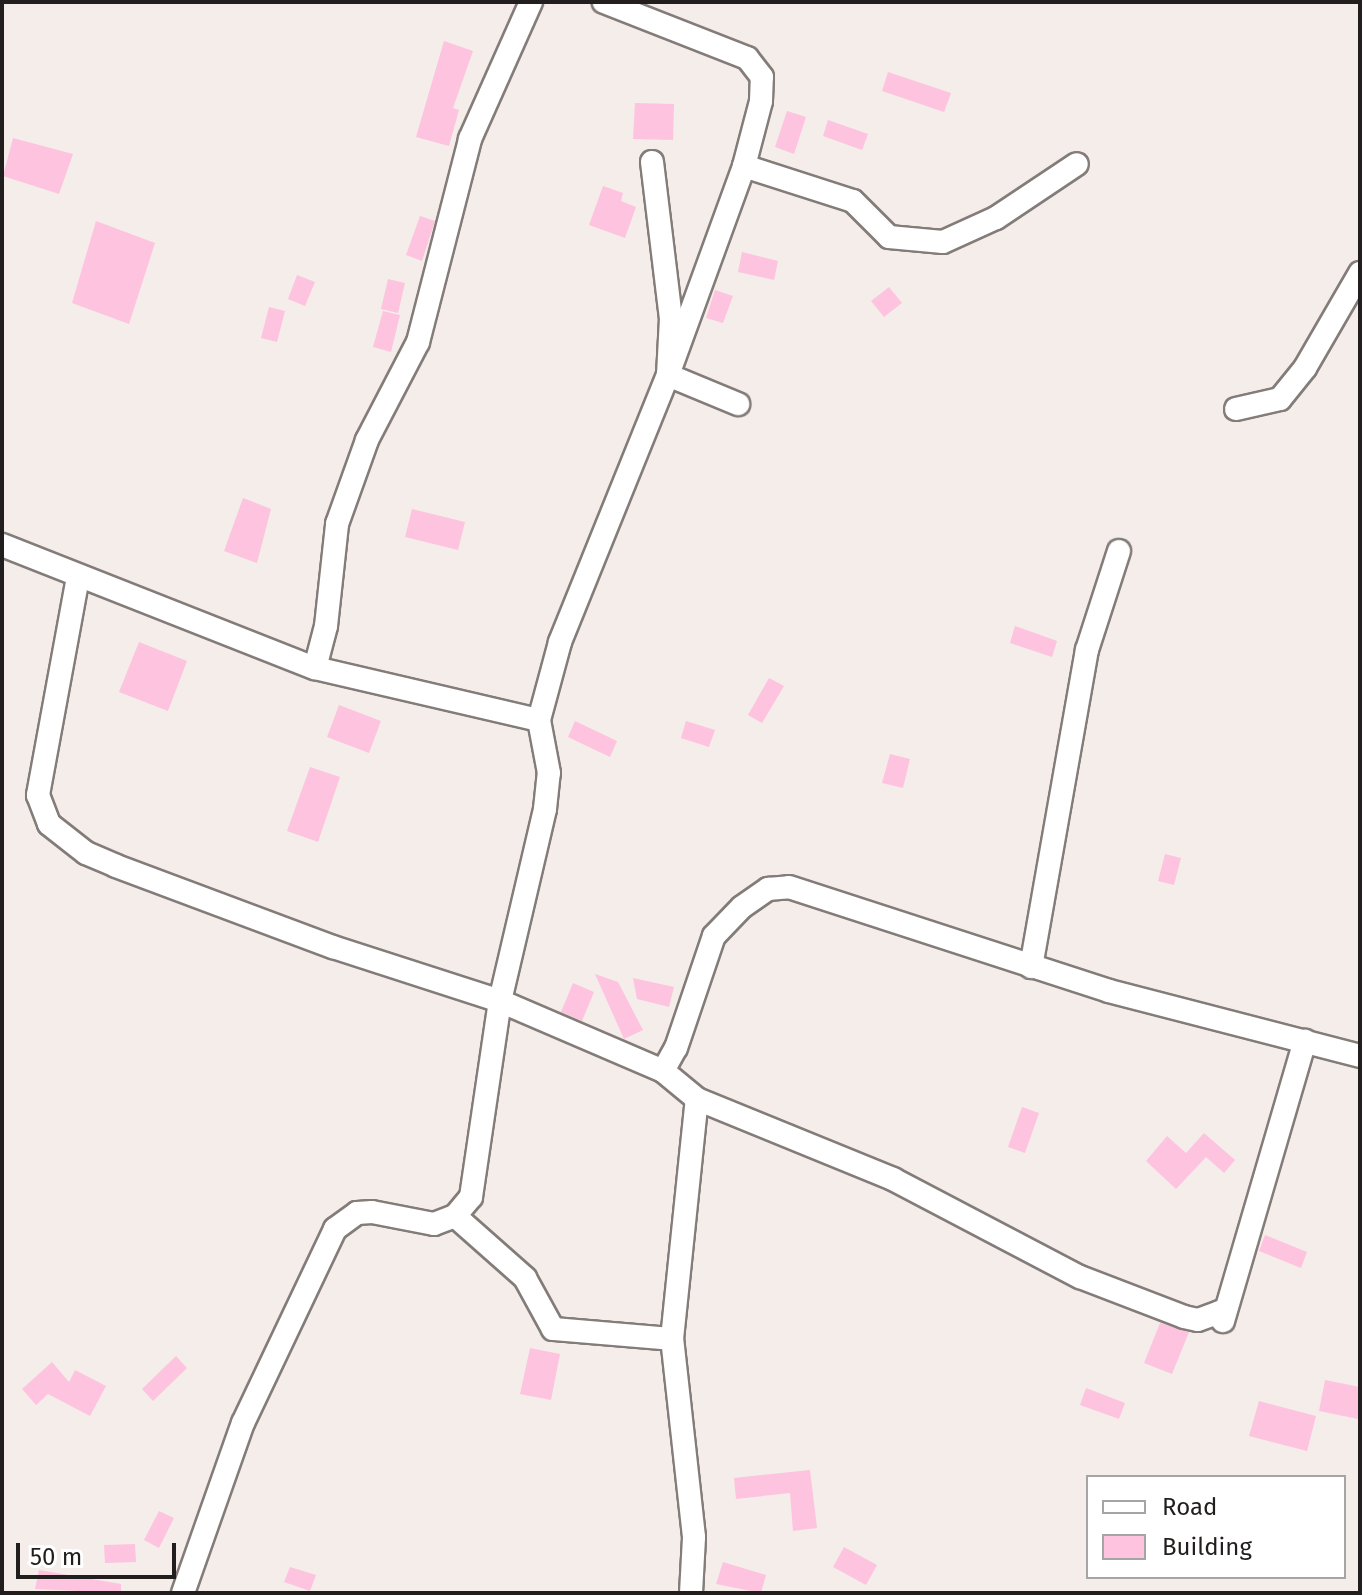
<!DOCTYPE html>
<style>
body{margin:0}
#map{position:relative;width:1362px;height:1595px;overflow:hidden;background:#f5edea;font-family:"Fira Sans",sans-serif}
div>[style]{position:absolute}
.building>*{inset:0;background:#fdc3df}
.roads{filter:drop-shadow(2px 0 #837c79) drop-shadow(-2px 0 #837c79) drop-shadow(0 2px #837c79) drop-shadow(0 -2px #837c79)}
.street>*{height:22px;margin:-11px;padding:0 11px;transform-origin:11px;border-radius:11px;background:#fff}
span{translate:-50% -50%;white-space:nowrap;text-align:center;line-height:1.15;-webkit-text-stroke:6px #fff;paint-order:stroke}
.frame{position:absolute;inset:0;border:4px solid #211e1d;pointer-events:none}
.legend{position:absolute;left:1086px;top:1475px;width:260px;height:104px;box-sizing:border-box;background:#fff;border:2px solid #a6a5a5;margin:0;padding:10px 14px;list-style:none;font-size:24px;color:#211e1d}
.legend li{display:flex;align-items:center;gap:16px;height:40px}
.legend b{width:40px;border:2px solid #a6a5a5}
.scale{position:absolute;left:16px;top:1543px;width:160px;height:36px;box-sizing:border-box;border:4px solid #211e1d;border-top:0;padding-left:10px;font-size:24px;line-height:28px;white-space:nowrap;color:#211e1d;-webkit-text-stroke:6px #fff;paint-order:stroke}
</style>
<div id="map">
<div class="building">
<i style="clip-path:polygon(444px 41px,473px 51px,453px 108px,459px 110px,449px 146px,416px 137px)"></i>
<i style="clip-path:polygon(888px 72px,951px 93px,944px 112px,882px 91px)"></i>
<i style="clip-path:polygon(635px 103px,674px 104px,673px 140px,633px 139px)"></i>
<i style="clip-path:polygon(787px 111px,806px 117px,794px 154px,775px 147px)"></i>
<i style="clip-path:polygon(828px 120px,868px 134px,862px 150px,823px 136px)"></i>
<i style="clip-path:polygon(13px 138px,73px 154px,59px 194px,3px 176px)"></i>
<i style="clip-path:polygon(603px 186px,623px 193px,621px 201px,636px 207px,625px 238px,589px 225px)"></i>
<i style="clip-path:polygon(420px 216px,435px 221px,422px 261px,406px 255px)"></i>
<i style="clip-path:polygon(96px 221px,155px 243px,129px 324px,72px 303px)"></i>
<i style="clip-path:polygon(742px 252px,778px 261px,774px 280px,738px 272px)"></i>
<i style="clip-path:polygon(297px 275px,315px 282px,305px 306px,288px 299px)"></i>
<i style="clip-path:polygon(388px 279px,405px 283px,398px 313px,381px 309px)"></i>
<i style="clip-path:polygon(889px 287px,902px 303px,884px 317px,871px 301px)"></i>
<i style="clip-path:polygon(715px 290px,733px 296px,723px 323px,706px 318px)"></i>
<i style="clip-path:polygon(269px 307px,285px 311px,277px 342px,261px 338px)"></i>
<i style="clip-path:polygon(383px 311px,400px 315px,391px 352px,373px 347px)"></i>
<i style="clip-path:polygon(243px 498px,271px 509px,257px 563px,224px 551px)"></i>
<i style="clip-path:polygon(412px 509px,465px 522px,458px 550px,405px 537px)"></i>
<i style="clip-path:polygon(1015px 626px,1057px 641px,1052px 657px,1010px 643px)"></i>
<i style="clip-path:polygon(139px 642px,187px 661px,168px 711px,119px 692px)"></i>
<i style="clip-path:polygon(769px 678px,784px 686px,762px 723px,748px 715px)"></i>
<i style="clip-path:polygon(339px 705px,381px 721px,369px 753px,327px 737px)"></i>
<i style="clip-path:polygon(575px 721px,617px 741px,610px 757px,568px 737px)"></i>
<i style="clip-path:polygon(686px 721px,715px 730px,709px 747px,681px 738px)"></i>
<i style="clip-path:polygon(890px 754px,910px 759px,903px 788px,882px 783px)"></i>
<i style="clip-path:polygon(310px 767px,340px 777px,318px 842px,287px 831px)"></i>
<i style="clip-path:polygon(1165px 854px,1181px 858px,1174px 885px,1158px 881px)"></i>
<i style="clip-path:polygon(595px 974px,618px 982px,643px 1030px,624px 1039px)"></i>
<i style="clip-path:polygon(633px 978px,674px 987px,669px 1007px,637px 999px)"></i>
<i style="clip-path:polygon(573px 983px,594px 992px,582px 1021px,561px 1012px)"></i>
<i style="clip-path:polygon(1022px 1107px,1039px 1113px,1025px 1153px,1008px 1147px)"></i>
<i style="clip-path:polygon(1204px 1133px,1235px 1160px,1224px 1173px,1206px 1157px,1176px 1189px,1146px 1161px,1167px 1136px,1186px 1153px)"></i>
<i style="clip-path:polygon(1265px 1235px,1307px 1252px,1301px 1268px,1259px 1251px)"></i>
<i style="clip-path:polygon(1160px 1323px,1189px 1332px,1172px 1374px,1144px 1363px)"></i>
<i style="clip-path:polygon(530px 1348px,560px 1354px,551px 1400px,520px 1394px)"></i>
<i style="clip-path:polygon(176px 1356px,187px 1368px,153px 1401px,142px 1389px)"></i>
<i style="clip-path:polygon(52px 1362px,69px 1382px,75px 1370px,106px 1386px,90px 1416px,48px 1394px,36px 1405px,22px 1389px)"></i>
<i style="clip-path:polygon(1325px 1380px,1360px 1387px,1358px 1419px,1319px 1411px)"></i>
<i style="clip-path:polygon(1086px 1388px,1125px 1403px,1119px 1419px,1080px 1405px)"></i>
<i style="clip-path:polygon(1259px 1401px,1316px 1416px,1307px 1451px,1249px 1436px)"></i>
<i style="clip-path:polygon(810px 1470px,817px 1528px,793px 1531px,790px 1493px,736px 1499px,734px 1478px)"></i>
<i style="clip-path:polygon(159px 1511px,174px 1518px,159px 1548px,144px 1540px)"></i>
<i style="clip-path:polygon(135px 1544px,136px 1562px,105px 1563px,104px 1545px)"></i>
<i style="clip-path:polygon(844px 1547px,877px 1565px,866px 1585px,833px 1567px)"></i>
<i style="clip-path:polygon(723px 1562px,766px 1575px,761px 1593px,716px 1584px)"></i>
<i style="clip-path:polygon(290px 1567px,316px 1575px,310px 1591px,284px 1582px)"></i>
<i style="clip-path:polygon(39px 1570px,121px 1584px,121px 1593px,35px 1589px)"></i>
</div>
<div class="roads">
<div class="street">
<i style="left:652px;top:162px;width:157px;rotate:83.1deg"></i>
<i style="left:671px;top:318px;width:57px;rotate:93deg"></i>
<i style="left:668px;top:375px;width:76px;rotate:22.5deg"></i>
<i style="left:744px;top:166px;width:114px;rotate:17.8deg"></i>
<i style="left:853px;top:201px;width:51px;rotate:45deg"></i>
<i style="left:889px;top:237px;width:54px;rotate:5.3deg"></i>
<i style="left:943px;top:242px;width:58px;rotate:-24.4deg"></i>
<i style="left:996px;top:218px;width:97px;rotate:-33.7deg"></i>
<i style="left:1236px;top:409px;width:45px;rotate:-12.8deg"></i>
<i style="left:1280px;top:399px;width:40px;rotate:-51deg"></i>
<i style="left:1305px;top:368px;width:110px;rotate:-59.9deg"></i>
<i style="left:2px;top:545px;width:336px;rotate:21.5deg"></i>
<i style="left:315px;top:668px;width:230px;rotate:13.1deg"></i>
<i style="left:78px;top:577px;width:222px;rotate:100.4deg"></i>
<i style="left:38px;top:795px;width:31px;rotate:69deg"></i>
<i style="left:49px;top:824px;width:47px;rotate:38.1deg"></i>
<i style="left:86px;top:853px;width:33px;rotate:23deg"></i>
<i style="left:116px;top:866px;width:232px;rotate:20.5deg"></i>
<i style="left:333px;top:947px;width:176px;rotate:17.9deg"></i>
<i style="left:500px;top:1001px;width:177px;rotate:23.2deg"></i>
<i style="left:315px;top:668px;width:43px;rotate:-75.3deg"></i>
<i style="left:326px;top:626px;width:103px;rotate:-83.8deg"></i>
<i style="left:337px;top:524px;width:89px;rotate:-70.3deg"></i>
<i style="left:367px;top:440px;width:110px;rotate:-62.5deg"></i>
<i style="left:418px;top:342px;width:210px;rotate:-75.6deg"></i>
<i style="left:470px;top:139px;width:150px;rotate:-66deg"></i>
<i style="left:1031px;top:967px;width:322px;rotate:-80deg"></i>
<i style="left:1087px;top:650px;width:104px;rotate:-72.1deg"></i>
<i style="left:697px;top:1099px;width:212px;rotate:22.2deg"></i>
<i style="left:893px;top:1179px;width:211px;rotate:27.7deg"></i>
<i style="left:1080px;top:1277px;width:111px;rotate:21deg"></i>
<i style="left:1184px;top:1317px;width:14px;rotate:12deg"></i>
<i style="left:1198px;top:1320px;width:23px;rotate:-20deg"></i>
<i style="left:1220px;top:1312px;width:9px;rotate:72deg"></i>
<i style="left:1223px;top:1321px;width:292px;rotate:-73.7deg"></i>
<i style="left:455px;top:1216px;width:94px;rotate:41.5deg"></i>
<i style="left:525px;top:1278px;width:58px;rotate:61.2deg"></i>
<i style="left:553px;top:1329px;width:119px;rotate:4.8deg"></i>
<i style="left:183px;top:1593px;width:180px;rotate:-70.6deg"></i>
<i style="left:243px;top:1423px;width:215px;rotate:-64.6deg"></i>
<i style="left:335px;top:1229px;width:27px;rotate:-36deg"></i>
<i style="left:357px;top:1213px;width:15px;rotate:-4deg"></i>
<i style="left:372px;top:1212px;width:63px;rotate:11deg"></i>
<i style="left:434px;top:1224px;width:22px;rotate:-21deg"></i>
<i style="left:455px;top:1216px;width:25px;rotate:-50deg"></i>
<i style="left:471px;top:1197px;width:198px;rotate:-81.6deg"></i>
<i style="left:500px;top:1001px;width:197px;rotate:-76.8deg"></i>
<i style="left:545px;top:809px;width:36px;rotate:-84deg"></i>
<i style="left:549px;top:773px;width:54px;rotate:-100.7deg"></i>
<i style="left:539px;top:720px;width:81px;rotate:-74.9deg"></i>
<i style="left:560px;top:642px;width:288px;rotate:-68deg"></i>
<i style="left:668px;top:375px;width:222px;rotate:-70deg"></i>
<i style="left:744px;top:166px;width:67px;rotate:-75.3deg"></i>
<i style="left:761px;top:101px;width:24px;rotate:-88deg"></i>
<i style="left:762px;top:77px;width:24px;rotate:-128deg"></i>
<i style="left:747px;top:58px;width:154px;rotate:-158.6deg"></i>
<i style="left:691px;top:1593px;width:56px;rotate:-86.9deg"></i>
<i style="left:694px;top:1537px;width:199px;rotate:-96.3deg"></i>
<i style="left:672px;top:1339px;width:241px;rotate:-84.1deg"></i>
<i style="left:697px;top:1099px;width:44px;rotate:-140.5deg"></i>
<i style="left:663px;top:1071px;width:26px;rotate:-61deg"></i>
<i style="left:676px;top:1048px;width:118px;rotate:-71.3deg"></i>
<i style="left:714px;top:936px;width:40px;rotate:-46deg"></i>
<i style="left:742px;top:907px;width:32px;rotate:-35deg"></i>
<i style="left:768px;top:889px;width:21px;rotate:-5deg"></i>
<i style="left:789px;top:887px;width:336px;rotate:18deg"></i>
<i style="left:1109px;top:991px;width:259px;rotate:14.5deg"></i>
</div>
</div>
<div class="frame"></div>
<ul class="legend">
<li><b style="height:10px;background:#fff"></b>Road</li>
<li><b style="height:22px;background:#fdc3df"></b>Building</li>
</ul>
<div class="scale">50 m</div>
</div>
